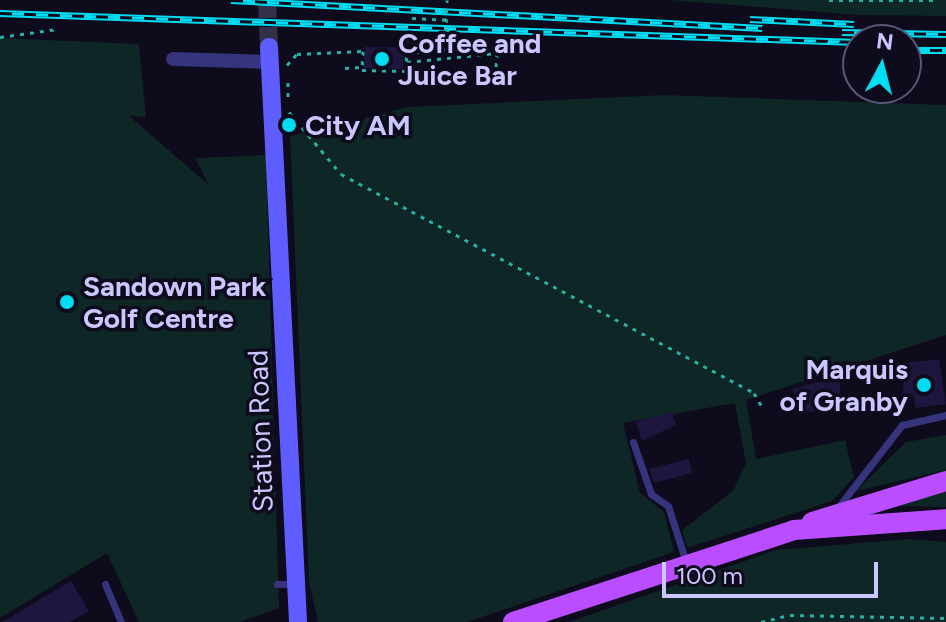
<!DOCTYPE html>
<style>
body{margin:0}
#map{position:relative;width:946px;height:622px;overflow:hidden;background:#0d0b1c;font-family:Figtree,sans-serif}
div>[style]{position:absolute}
.green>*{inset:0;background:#0e2625}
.building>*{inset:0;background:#1e163e}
.secondary-tunnel>*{height:18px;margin-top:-9px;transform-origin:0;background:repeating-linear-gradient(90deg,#333049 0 18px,transparent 0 27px)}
.path>*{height:3px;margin-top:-1.5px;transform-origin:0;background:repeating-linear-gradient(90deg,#29b0a6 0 4px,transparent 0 10px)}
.service>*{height:7px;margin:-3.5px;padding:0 3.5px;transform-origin:3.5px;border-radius:3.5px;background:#36347d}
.minor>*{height:14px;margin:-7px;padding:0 7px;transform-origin:7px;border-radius:7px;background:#36347d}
.secondary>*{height:18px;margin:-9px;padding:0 9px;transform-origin:9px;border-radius:9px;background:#5f5dff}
.primary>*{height:20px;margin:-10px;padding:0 10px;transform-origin:10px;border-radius:10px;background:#ba4dff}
.rail>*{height:7px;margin-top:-3.5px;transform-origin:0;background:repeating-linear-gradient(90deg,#0d0b1c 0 12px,#00dcf1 0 24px);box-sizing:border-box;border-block:2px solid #00dcf1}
.path-bridge>*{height:3px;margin-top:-1.5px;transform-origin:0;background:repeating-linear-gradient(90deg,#29b0a6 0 4px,transparent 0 10px)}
.dots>*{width:22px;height:22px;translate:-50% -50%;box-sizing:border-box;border:4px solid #0d0b1c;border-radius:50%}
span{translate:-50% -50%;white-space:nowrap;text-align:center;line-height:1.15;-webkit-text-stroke:7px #0d0b1c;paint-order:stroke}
.poi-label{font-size:28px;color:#ccc6ff;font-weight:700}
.left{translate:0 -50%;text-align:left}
.right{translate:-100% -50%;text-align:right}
.street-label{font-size:28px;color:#ccc6ff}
.north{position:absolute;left:842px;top:24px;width:80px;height:80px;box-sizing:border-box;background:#0d0b1c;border:2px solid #595677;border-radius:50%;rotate:7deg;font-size:22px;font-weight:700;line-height:32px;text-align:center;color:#ccc6ff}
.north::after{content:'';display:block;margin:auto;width:28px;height:36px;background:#00dcf1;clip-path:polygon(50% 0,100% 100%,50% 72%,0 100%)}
.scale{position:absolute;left:662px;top:562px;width:216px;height:36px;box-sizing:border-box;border:4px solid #ccc6ff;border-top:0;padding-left:10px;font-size:24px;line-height:28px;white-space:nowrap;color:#ccc6ff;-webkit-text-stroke:6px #0d0b1c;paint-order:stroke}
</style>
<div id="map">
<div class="green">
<i style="clip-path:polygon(670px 0,946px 0,946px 16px,858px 15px)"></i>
<i style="clip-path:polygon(0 38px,139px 44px,146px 117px,129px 116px,209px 185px,195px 158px,266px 155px,279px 608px,240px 622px,139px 622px,107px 553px,0 618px)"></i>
<i style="clip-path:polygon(665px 95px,946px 105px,946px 335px,746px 400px,756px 459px,845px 440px,854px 477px,832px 501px,687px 548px,682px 530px,733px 491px,746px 463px,735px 403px,623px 423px,640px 493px,664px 512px,674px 552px,467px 622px,318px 622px,309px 582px,290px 136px,409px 107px)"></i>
<i style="clip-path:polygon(946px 435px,946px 470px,856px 491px,906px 442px)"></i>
<i style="clip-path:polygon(946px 491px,946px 507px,900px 506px,900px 503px)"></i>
<i style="clip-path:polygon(908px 539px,946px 542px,946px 622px,569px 622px,776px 550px)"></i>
</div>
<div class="building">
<i style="clip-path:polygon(365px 47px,404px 47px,403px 69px,364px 68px)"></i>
<i style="clip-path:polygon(939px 359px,946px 404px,915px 408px,914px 396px,903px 397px,904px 363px)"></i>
<i style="clip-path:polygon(840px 376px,841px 410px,780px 413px,779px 398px,794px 396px,793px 389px)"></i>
<i style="clip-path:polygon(672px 412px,676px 425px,642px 441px,636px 422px)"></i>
<i style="clip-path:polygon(689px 459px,692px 473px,654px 483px,649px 469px)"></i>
<i style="clip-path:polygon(71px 581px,89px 611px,70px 622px,2px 622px)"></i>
</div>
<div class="secondary-tunnel">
<i style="left:267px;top:0;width:47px;rotate:87.6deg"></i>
</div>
<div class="path">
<i style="left:829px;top:0;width:105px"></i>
<i style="left:412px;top:18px;width:34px;rotate:3deg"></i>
<i style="left:0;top:37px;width:58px;rotate:-8deg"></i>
<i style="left:363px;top:51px;width:19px;rotate:93deg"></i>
<i style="left:362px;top:70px;width:44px;rotate:1.3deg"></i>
<i style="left:406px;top:71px;width:30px;rotate:-88deg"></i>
<i style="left:407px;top:52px;width:38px"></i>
<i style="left:407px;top:62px;width:90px;rotate:-5.7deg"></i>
<i style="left:497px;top:53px;width:26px;rotate:94deg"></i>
<i style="left:287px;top:65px;width:15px;rotate:-48deg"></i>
<i style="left:297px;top:54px;width:66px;rotate:-2.6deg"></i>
<i style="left:345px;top:68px;width:17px;rotate:-3deg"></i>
<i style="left:288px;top:97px;width:16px;rotate:-90deg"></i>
<i style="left:289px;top:112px;width:81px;rotate:50deg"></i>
<i style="left:341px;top:174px;width:467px;rotate:27.9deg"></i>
<i style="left:754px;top:393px;width:20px;rotate:60deg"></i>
<i style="left:761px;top:622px;width:30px;rotate:-14deg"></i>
<i style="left:790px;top:615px;width:156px;rotate:1.1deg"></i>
</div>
<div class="service">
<i style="left:633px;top:442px;width:55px;rotate:70.9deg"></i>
<i style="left:651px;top:494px;width:21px;rotate:35deg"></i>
<i style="left:668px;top:506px;width:59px;rotate:72.2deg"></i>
<i style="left:836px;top:510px;width:108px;rotate:-52.2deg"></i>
<i style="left:902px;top:425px;width:45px;rotate:-12.8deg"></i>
<i style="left:105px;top:584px;width:41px;rotate:67.2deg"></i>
<i style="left:277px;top:584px;width:17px"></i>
</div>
<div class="minor">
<i style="left:173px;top:59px;width:97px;rotate:1.8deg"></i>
</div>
<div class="secondary">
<i style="left:269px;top:47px;width:576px;rotate:87.11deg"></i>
</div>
<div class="primary">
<i style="left:812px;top:522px;width:140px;rotate:-17deg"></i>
<i style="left:513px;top:622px;width:296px;rotate:-18.1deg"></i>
<i style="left:794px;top:530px;width:152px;rotate:-4.1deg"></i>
</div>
<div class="rail">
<i style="left:231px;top:0;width:532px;rotate:3.02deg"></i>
<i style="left:0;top:13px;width:858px;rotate:1.94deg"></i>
<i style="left:750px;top:19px;width:104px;rotate:2.8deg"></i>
<i style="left:842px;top:32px;width:104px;rotate:1.1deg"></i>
<i style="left:906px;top:50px;width:40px"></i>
</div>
<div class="path-bridge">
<i style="left:445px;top:52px;width:52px;rotate:-87.8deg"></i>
</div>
<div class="dots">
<i style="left:382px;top:59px;background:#00dcf1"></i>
<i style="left:289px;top:125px;background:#00dcf1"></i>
<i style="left:67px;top:302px;background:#00dcf1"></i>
<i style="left:924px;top:385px;background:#00dcf1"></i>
</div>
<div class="poi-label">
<span class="left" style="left:398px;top:59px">Coffee and<br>Juice Bar</span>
<span class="left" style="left:305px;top:125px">City AM</span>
<span class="left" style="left:83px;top:302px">Sandown Park<br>Golf Centre</span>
<span class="right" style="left:908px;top:385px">Marquis<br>of Granby</span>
</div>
<div class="street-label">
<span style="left:260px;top:431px;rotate:-92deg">Station Road</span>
</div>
<div class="north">N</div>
<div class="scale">100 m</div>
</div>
